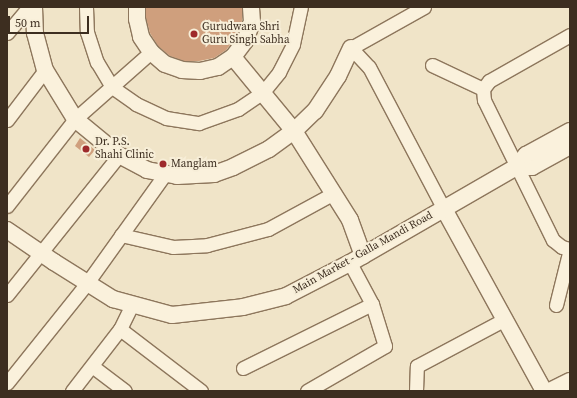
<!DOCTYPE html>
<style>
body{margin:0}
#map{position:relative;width:577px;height:398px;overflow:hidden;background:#f0e4c8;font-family:"Source Serif 4",serif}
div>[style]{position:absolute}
.building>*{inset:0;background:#cf9f7d}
.roads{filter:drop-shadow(1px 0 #8d765c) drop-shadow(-1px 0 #8d765c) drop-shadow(0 1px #8d765c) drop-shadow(0 -1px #8d765c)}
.minor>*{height:13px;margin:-6.5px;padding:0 6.5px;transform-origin:6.5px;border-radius:6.5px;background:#faf1dc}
.tertiary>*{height:16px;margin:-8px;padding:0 8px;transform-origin:8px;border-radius:8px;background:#faf1dc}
.dots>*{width:11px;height:11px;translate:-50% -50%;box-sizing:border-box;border:2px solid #f7eed8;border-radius:50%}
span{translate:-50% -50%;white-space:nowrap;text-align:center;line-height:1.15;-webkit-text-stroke:4px #f7eed8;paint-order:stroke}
.poi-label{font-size:11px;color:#3d2e20}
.left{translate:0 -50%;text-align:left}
.street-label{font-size:11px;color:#3d2e20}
.frame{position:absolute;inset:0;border:8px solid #3d2e20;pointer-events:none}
.scale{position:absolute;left:8px;top:16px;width:81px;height:18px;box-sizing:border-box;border:2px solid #3d2e20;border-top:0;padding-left:5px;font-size:12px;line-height:14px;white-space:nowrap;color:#3d2e20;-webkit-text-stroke:3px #f7eed8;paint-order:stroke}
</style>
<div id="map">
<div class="building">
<i style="clip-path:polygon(146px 7px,242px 7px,242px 21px,237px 36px,226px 50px,214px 58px,199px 61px,184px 61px,170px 56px,158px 46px,150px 33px,146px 18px)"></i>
<i style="clip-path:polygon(80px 138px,95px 150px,89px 157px,75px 146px)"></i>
</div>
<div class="roads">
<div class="minor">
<i style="left:86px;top:7px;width:25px;rotate:88deg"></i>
<i style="left:87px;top:32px;width:32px;rotate:72deg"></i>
<i style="left:97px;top:62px;width:29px;rotate:59deg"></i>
<i style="left:112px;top:87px;width:29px;rotate:35deg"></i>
<i style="left:136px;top:104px;width:33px;rotate:25deg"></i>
<i style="left:166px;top:118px;width:33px;rotate:9deg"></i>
<i style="left:199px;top:123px;width:41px;rotate:-19.7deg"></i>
<i style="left:238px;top:109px;width:30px;rotate:-34deg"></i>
<i style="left:263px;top:92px;width:26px;rotate:-51deg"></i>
<i style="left:279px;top:72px;width:31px;rotate:-63deg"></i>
<i style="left:293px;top:44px;width:38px;rotate:-78deg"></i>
<i style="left:424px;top:7px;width:84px;rotate:150.7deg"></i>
<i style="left:351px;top:48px;width:26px;rotate:47deg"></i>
<i style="left:369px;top:67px;width:161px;rotate:62.2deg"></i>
<i style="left:7px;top:33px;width:34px;rotate:-50deg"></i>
<i style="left:570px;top:35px;width:93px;rotate:150.4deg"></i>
<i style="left:489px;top:81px;width:10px;rotate:127deg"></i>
<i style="left:483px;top:89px;width:11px;rotate:85deg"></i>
<i style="left:484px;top:100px;width:156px;rotate:63.8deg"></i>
<i style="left:553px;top:240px;width:11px;rotate:38deg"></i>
<i style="left:562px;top:247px;width:8px;rotate:14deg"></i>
<i style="left:432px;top:65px;width:56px;rotate:25.2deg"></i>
<i style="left:7px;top:120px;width:63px;rotate:-52.8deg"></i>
<i style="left:7px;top:206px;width:110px;rotate:-52deg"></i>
<i style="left:75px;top:119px;width:101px;rotate:-41.4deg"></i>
<i style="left:121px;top:235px;width:53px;rotate:13deg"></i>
<i style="left:173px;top:247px;width:34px;rotate:-3deg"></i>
<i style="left:207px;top:245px;width:63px;rotate:-14.7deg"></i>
<i style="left:268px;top:229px;width:75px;rotate:-28.6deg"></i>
<i style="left:7px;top:295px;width:179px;rotate:-51.3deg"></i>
<i style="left:556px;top:305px;width:58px;rotate:-76deg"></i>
<i style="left:120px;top:329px;width:102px;rotate:37.4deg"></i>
<i style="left:92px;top:366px;width:41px;rotate:37.1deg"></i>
<i style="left:243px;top:368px;width:144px;rotate:-26.4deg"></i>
<i style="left:7px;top:383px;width:128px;rotate:-51.3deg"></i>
<i style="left:87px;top:283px;width:134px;rotate:-54.4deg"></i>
<i style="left:72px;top:391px;width:78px;rotate:-52.3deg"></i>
<i style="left:120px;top:329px;width:28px;rotate:-64deg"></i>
<i style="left:307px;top:391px;width:90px;rotate:-30deg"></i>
<i style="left:385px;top:346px;width:44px;rotate:-107.2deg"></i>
<i style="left:372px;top:304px;width:47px;rotate:-118.2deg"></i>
<i style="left:416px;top:391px;width:25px;rotate:-88deg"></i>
<i style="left:417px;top:366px;width:100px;rotate:-28.1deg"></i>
</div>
<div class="tertiary">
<i style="left:34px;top:7px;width:26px;rotate:88deg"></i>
<i style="left:35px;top:33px;width:38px;rotate:75deg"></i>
<i style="left:45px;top:70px;width:57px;rotate:58.5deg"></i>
<i style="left:75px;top:119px;width:57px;rotate:39.3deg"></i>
<i style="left:119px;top:155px;width:32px;rotate:28deg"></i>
<i style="left:147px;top:170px;width:31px;rotate:11deg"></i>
<i style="left:177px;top:176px;width:37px;rotate:-3deg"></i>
<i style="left:214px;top:174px;width:20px;rotate:-20deg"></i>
<i style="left:233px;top:167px;width:40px;rotate:-26.6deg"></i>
<i style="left:269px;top:149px;width:31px;rotate:-36deg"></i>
<i style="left:294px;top:131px;width:29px;rotate:-44deg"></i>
<i style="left:315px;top:111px;width:42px;rotate:-56.7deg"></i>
<i style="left:338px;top:76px;width:31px;rotate:-65deg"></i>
<i style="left:137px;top:7px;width:12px;rotate:90deg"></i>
<i style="left:137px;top:19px;width:18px;rotate:77deg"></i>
<i style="left:141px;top:37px;width:18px;rotate:56deg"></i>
<i style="left:151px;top:52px;width:18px;rotate:41deg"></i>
<i style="left:165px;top:64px;width:18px;rotate:19deg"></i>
<i style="left:182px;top:70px;width:18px;rotate:3deg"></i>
<i style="left:200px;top:71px;width:18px;rotate:-13deg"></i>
<i style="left:218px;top:67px;width:18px;rotate:-34deg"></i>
<i style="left:233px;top:57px;width:20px;rotate:-53deg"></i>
<i style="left:245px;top:41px;width:20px;rotate:-70deg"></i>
<i style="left:252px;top:22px;width:15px;rotate:-94deg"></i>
<i style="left:233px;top:57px;width:96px;rotate:50.5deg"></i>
<i style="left:294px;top:131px;width:105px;rotate:57.8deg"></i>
<i style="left:350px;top:220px;width:38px;rotate:70deg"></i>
<i style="left:516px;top:167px;width:16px"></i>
<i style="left:532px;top:167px;width:43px;rotate:-28.9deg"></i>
<i style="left:444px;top:209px;width:208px;rotate:61.2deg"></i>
<i style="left:7px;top:230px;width:57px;rotate:34.2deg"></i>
<i style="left:54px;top:262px;width:70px;rotate:32.1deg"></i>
<i style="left:113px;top:299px;width:61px;rotate:15.2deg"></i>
<i style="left:172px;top:315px;width:71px;rotate:-6.4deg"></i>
<i style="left:243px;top:307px;width:44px;rotate:-14.3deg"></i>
<i style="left:286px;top:296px;width:72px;rotate:-27.3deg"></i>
<i style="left:350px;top:263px;width:192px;rotate:-30deg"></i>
<i style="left:516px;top:167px;width:16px;rotate:-50deg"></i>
<i style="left:526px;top:155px;width:50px;rotate:-28.6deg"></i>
<i style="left:550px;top:391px;width:22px;rotate:-27deg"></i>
</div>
</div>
<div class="dots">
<i style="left:194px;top:34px;background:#9e2a2b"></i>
<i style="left:86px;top:149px;background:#9e2a2b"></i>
<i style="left:163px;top:164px;background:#9e2a2b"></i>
</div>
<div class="poi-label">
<span class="left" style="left:202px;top:34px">Gurudwara Shri<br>Guru Singh Sabha</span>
<span class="left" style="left:95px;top:149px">Dr. P.S.<br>Shahi Clinic</span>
<span class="left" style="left:171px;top:164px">Manglam</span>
</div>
<div class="street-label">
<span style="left:363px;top:253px;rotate:-29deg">Main Market - Galla Mandi Road</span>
</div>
<div class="frame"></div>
<div class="scale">50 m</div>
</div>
